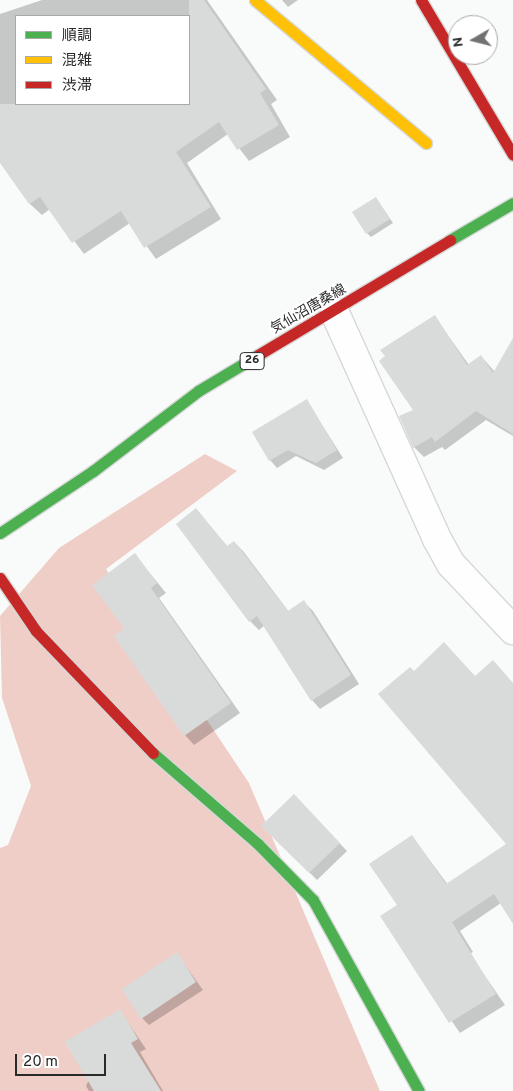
<!DOCTYPE html>
<meta charset="utf-8">
<style>
body{margin:0}
#map{position:relative;width:513px;height:1091px;overflow:hidden;background:#f8fbfa;font-family:Overpass,"Noto Sans JP",sans-serif}
div>[style]{position:absolute}
.forest>*{inset:0;background:#f0cec8}
.shadow>*{inset:0;background:#0003}
.building>*{inset:0;background:#d9dbdb}
.roads{filter:drop-shadow(1px 0 #d6d8d7) drop-shadow(-1px 0 #d6d8d7) drop-shadow(0 1px #d6d8d7) drop-shadow(0 -1px #d6d8d7)}
.street>*{height:28px;margin:-14px;padding:0 14px;transform-origin:14px;border-radius:14px;background:#fefefe}
.fast>*{height:11px;margin:-5.5px;padding:0 5.5px;transform-origin:5.5px;border-radius:5.5px;background:#4caf50}
.slow>*{height:11px;margin:-5.5px;padding:0 5.5px;transform-origin:5.5px;border-radius:5.5px;background:#ffc107}
.jam>*{height:11px;margin:-5.5px;padding:0 5.5px;transform-origin:5.5px;border-radius:5.5px;background:#c62828}
span{translate:-50% -50%;white-space:nowrap;text-align:center;line-height:1.15;-webkit-text-stroke:4px #fff;paint-order:stroke}
.shield-label span{padding:1px 4px;background:#fff;border:1px solid;border-radius:4px;-webkit-text-stroke-width:0}
.shield-label{font-size:12px;color:#282929;font-weight:700}
.street-label{font-size:14px;color:#282929}
.legend{position:absolute;left:15px;top:15px;width:175px;height:90px;box-sizing:border-box;background:#fff;border:1px solid #a9a9a9;margin:0;padding:6px 9px;list-style:none;font-size:15px;color:#282929}
.legend li{display:flex;align-items:center;gap:10px;height:25px}
.legend b{width:25px;border:1px solid #a9a9a9}
.north{position:absolute;left:448px;top:15px;width:50px;height:50px;box-sizing:border-box;background:#fff;border:1px solid #a9a9a9;border-radius:50%;rotate:262deg;font-size:14px;font-weight:700;line-height:20px;text-align:center;color:#282929}
.north::after{content:'';display:block;margin:auto;width:18px;height:22px;background:#717272;clip-path:polygon(50% 0,100% 100%,50% 72%,0 100%)}
.scale{position:absolute;left:15px;top:1054px;width:91px;height:22px;box-sizing:border-box;border:2px solid #282929;border-top:0;padding-left:6px;font-size:15px;line-height:18px;white-space:nowrap;color:#282929;-webkit-text-stroke:4px #fff;paint-order:stroke}
</style>
<div id="map">
<div class="forest">
<i style="clip-path:polygon(205px 454px,237px 471px,106px 569px,249px 783px,380px 1091px,0 1091px,0 848px,8px 845px,31px 786px,2px 698px,0 616px,59px 548px)"></i>
</div>
<div class="shadow">
<i style="clip-path:polygon(evenodd,42px 0,207px 0,277px 100px,271px 104px,290px 137px,249px 161px,228px 134px,187px 163px,221px 219px,156px 259px,130px 223px,84px 254px,50px 209px,42px 215px,30px 204px,0 160px,0 14px,42px 0,16px 16px,189px 16px,189px 104px,16px 104px,16px 16px)"></i>
<i style="clip-path:polygon(282px 0,298px 0,288px 7px)"></i>
<i style="clip-path:polygon(376px 198px,393px 223px,371px 237px,367px 233px)"></i>
<i style="clip-path:polygon(435px 317px,469px 365px,481px 356px,495px 372px,513px 341px,513px 436px,486px 420px,445px 450px,442px 447px,424px 457px,414px 447px,415px 410px)"></i>
<i style="clip-path:polygon(307px 401px,343px 458px,324px 470px,296px 456px,277px 468px,270px 460px)"></i>
<i style="clip-path:polygon(196px 510px,228px 547px,234px 542px,243px 551px,289px 612px,304px 602px,313px 611px,359px 684px,320px 709px,312px 700px,265px 625px,259px 630px,250px 621px)"></i>
<i style="clip-path:polygon(135px 555px,166px 593px,159px 598px,240px 713px,194px 745px,185px 735px)"></i>
<i style="clip-path:polygon(414px 672px,513px 684px,513px 920px,501px 903px,460px 931px,473px 952px,426px 978px,398px 906px,412px 836px,448px 885px,508px 845px)"></i>
<i style="clip-path:polygon(294px 796px,347px 851px,317px 880px,263px 826px)"></i>
<i style="clip-path:polygon(177px 954px,203px 990px,149px 1025px,142px 1018px)"></i>
<i style="clip-path:polygon(478px 966px,505px 1005px,460px 1033px,427px 985px)"></i>
<i style="clip-path:polygon(120px 1011px,146px 1049px,140px 1052px,163px 1091px,89px 1091px,86px 1086px)"></i>
</div>
<div class="building">
<i style="clip-path:polygon(189px 0,204px 0,266px 89px,260px 93px,279px 125px,237px 150px,219px 122px,176px 152px,211px 207px,144px 248px,121px 211px,72px 243px,40px 197px,29px 204px,0 163px,0 104px,189px 104px)"></i>
<i style="clip-path:polygon(376px 197px,390px 219px,366px 234px,352px 212px)"></i>
<i style="clip-path:polygon(435px 315px,467px 365px,481px 355px,493px 373px,513px 338px,513px 434px,476px 411px,435px 442px,432px 437px,413px 448px,399px 416px,413px 410px,379px 361px,385px 356px,380px 350px)"></i>
<i style="clip-path:polygon(307px 399px,337px 450px,316px 463px,288px 450px,269px 461px,252px 432px)"></i>
<i style="clip-path:polygon(196px 508px,227px 546px,234px 541px,288px 611px,304px 600px,351px 675px,311px 701px,257px 616px,249px 622px,176px 524px)"></i>
<i style="clip-path:polygon(135px 553px,157px 583px,151px 588px,231px 703px,184px 736px,114px 636px,124px 628px,92px 585px)"></i>
<i style="clip-path:polygon(444px 642px,475px 676px,493px 660px,513px 683px,513px 924px,494px 894px,452px 922px,496px 994px,449px 1023px,380px 916px,397px 905px,369px 864px,412px 835px,446px 884px,506px 844px,378px 694px,410px 667px,414px 671px)"></i>
<i style="clip-path:polygon(294px 794px,340px 843px,309px 873px,261px 826px)"></i>
<i style="clip-path:polygon(177px 952px,196px 982px,141px 1019px,122px 989px)"></i>
<i style="clip-path:polygon(120px 1009px,138px 1039px,131px 1043px,161px 1091px,94px 1091px,65px 1042px)"></i>
</div>
<div class="roads">
<div class="street">
<i style="left:335px;top:313px;width:248px;rotate:65.7deg"></i>
<i style="left:437px;top:539px;width:29px;rotate:61deg"></i>
<i style="left:451px;top:564px;width:91px;rotate:46.8deg"></i>
</div>
<div class="fast">
<i style="left:450px;top:240px;width:73px;rotate:-30.4deg"></i>
<i style="left:0;top:533px;width:112px;rotate:-33.7deg"></i>
<i style="left:93px;top:471px;width:132px;rotate:-37.3deg"></i>
<i style="left:198px;top:391px;width:70px;rotate:-31deg"></i>
<i style="left:153px;top:753px;width:139px;rotate:40.9deg"></i>
<i style="left:258px;top:844px;width:78px;rotate:45.5deg"></i>
<i style="left:313px;top:900px;width:218px;rotate:61deg"></i>
</div>
<div class="slow">
<i style="left:255px;top:0;width:223px;rotate:39.9deg"></i>
</div>
<div class="jam">
<i style="left:421px;top:0;width:180px;rotate:59.3deg"></i>
<i style="left:258px;top:355px;width:224px;rotate:-30.9deg"></i>
<i style="left:0;top:578px;width:64px;rotate:55.8deg"></i>
<i style="left:36px;top:631px;width:169px;rotate:46.2deg"></i>
</div>
</div>
<div class="shield-label">
<span style="left:252px;top:361px">26</span>
</div>
<div class="street-label">
<span style="left:309px;top:310px;rotate:-30deg">気仙沼唐桑線</span>
</div>
<ul class="legend">
<li><b style="height:6px;background:#4caf50"></b>順調</li>
<li><b style="height:6px;background:#ffc107"></b>混雑</li>
<li><b style="height:6px;background:#c62828"></b>渋滞</li>
</ul>
<div class="north">N</div>
<div class="scale">20 m</div>
</div>
